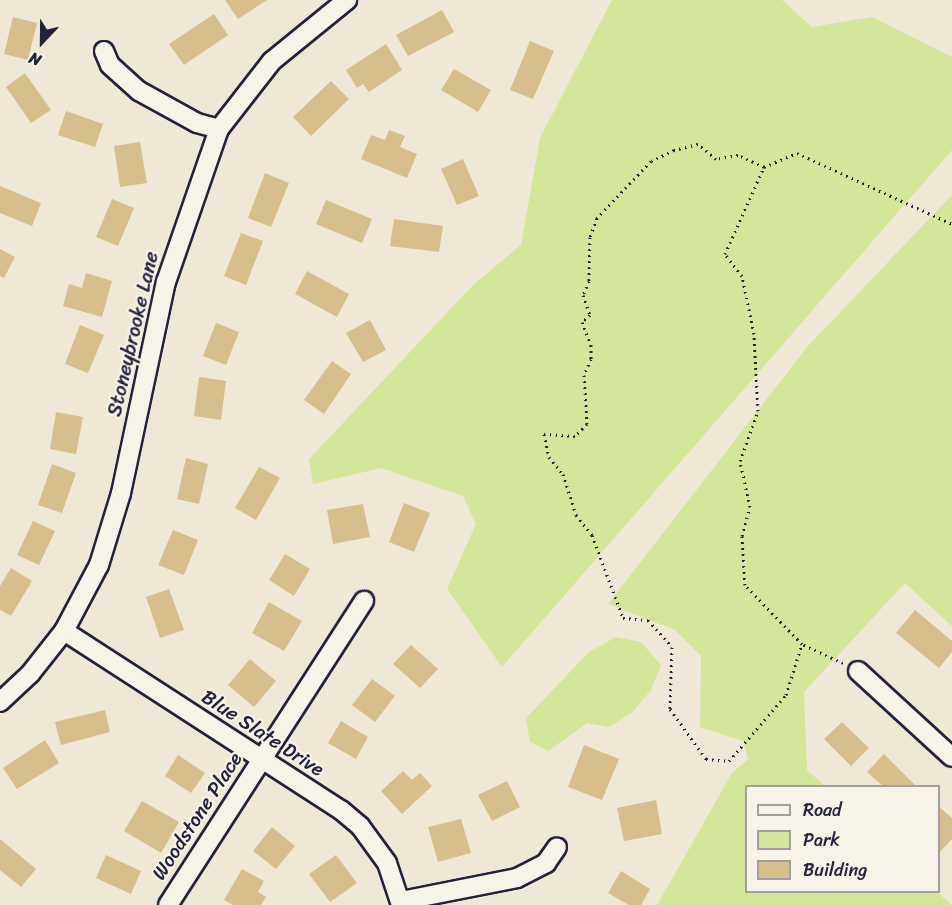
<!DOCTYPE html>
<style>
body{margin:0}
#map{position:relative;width:952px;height:905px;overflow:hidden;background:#f0e8d6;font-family:Sriracha,sans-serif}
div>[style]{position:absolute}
.green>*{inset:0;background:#d3e69a}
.building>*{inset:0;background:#d6be8d}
.path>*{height:3px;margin-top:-1.5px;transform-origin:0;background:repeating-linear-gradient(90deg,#22223b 0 1.5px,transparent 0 6px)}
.roads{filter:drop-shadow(2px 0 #22223b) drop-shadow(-2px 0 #22223b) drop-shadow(0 2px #22223b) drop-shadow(0 -2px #22223b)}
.minor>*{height:18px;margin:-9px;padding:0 9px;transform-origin:9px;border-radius:9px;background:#f7f3e8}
span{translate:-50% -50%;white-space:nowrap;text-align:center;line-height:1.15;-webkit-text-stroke:4.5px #f7f3e8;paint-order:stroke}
.street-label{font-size:20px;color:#22223b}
.legend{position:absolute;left:745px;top:785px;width:195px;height:108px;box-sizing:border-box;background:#f7f3e8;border:2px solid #a29fa3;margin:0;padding:8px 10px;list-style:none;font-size:18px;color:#22223b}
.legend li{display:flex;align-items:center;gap:12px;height:30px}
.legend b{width:30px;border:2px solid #a29fa3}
.north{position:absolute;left:12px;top:12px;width:60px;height:60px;-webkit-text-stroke:4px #f7f3e8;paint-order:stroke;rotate:202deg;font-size:16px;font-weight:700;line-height:24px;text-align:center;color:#22223b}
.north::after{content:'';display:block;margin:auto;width:21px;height:27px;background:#22223b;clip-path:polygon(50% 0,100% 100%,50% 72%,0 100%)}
</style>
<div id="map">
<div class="green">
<i style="clip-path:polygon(612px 0,782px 0,812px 27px,872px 17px,952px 57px,952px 150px,502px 667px,447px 589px,476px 524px,463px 496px,381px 468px,313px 484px,309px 459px,474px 284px,521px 245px,540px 138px)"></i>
<i style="clip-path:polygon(952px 195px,952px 626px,905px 583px,804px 692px,807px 770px,825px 786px,746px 786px,746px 892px,937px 892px,952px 905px,657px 905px,732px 773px,748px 759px,743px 741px,700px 727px,701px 656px,675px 630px,608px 604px,808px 346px)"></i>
<i style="clip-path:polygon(616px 637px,641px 642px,661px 665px,651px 690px,632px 713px,608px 727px,587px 723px,548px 751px,530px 742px,526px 718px,589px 652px)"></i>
</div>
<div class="building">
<i style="clip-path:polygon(225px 0,267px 0,238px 19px)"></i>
<i style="clip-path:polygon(442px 10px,454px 32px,408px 56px,396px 35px)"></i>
<i style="clip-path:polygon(214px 14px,228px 35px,184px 65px,169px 44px)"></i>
<i style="clip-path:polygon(13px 17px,37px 23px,28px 60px,4px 54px)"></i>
<i style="clip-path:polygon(530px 41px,554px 51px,533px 99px,510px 90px)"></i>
<i style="clip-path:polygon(386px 44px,402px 70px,369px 92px,363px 84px,357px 88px,346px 70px)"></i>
<i style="clip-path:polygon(454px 69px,491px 90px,478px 112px,441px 90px)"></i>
<i style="clip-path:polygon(25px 73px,51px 110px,31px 123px,6px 87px)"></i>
<i style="clip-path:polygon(331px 81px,349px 99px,311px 136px,293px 117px)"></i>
<i style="clip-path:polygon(66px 111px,103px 124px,95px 147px,58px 135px)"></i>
<i style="clip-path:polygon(389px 130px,405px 136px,400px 147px,417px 154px,407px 178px,361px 159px,371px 135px,385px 140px)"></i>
<i style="clip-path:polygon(140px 142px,147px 183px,120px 187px,114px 146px)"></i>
<i style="clip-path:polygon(463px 159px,479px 196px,457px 205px,441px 169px)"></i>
<i style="clip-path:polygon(265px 173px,289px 183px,271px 227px,248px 218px)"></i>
<i style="clip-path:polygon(0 186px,41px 203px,32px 226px,0 213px)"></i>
<i style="clip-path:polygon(112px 199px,134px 208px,118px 246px,96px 237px)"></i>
<i style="clip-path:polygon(326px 200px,372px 219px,362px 243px,316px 224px)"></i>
<i style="clip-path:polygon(394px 219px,443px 226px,439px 252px,390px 246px)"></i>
<i style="clip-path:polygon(241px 233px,263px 241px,246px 285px,224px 276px)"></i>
<i style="clip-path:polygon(0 249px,15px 257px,4px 278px,0 276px)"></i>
<i style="clip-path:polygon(307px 271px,349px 294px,337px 317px,295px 294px)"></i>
<i style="clip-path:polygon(86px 273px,112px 281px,102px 317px,63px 306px,69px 284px,82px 288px)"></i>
<i style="clip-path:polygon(370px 320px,386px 350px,363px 362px,346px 333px)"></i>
<i style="clip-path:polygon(216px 323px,239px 332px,226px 365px,203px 356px)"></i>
<i style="clip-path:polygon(80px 325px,104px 335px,88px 373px,65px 364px)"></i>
<i style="clip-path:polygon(332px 361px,351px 374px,324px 414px,304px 400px)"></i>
<i style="clip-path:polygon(199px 377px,226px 381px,221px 420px,194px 416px)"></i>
<i style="clip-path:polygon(56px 412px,83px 417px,76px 454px,50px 449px)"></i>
<i style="clip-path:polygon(186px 458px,208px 464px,199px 504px,177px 499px)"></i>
<i style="clip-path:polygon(52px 464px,76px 473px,62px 513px,38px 505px)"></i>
<i style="clip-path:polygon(259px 467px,280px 478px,256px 520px,235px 508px)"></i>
<i style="clip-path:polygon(404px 503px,430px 513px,414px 552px,389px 542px)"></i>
<i style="clip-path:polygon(363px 504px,370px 537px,333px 544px,327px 510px)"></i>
<i style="clip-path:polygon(33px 521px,55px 531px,39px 565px,17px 555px)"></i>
<i style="clip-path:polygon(173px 530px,198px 540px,184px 575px,158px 565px)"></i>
<i style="clip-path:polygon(285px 554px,310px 569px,294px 596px,269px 580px)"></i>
<i style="clip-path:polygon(11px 568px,32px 581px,11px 616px,0 610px,0 586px)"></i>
<i style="clip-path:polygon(169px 589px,184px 630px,160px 638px,146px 597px)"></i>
<i style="clip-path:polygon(269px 602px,302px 621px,284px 651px,252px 633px)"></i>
<i style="clip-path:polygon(915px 610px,952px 641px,952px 652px,939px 668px,896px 633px)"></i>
<i style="clip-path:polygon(411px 645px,438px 669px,420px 688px,393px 664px)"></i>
<i style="clip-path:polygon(250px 659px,276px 681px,254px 707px,228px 685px)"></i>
<i style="clip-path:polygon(372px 679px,395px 696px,375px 722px,352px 705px)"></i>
<i style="clip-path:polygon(105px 710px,110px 732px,61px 745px,55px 722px)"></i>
<i style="clip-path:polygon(341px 721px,368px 737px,356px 759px,328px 743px)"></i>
<i style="clip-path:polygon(842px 722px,869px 748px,851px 766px,824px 739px)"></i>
<i style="clip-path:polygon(45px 740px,59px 763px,17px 789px,3px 768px)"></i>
<i style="clip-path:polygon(584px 745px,619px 759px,602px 800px,568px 787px)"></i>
<i style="clip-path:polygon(884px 754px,915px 785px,913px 786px,883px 786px,867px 772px)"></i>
<i style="clip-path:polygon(178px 755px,205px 773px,191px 793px,165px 776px)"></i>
<i style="clip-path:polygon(403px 771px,412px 780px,420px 773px,432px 786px,402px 814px,381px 791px)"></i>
<i style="clip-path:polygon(507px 781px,520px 807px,492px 821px,478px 795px)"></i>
<i style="clip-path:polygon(656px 800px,662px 834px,624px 841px,617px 808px)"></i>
<i style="clip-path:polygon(142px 801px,179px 822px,161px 853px,124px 831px)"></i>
<i style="clip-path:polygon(938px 806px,952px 818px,952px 839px,938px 854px)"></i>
<i style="clip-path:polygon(461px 819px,471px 853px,438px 862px,428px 827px)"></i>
<i style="clip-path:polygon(272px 827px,295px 846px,276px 869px,253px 851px)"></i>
<i style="clip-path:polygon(0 839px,36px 869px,21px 887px,0 870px)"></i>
<i style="clip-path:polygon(106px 855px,141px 871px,131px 894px,96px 878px)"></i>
<i style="clip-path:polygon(336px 855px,357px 883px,330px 902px,309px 874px)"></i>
<i style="clip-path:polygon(242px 869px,264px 881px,258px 892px,266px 897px,261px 905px,233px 905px,224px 900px)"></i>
<i style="clip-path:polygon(621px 871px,650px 889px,641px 905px,629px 905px,608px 893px)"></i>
</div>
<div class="path">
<i style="left:764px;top:167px;width:29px;rotate:-155deg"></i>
<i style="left:738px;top:155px;width:22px;rotate:170deg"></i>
<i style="left:716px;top:159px;width:23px;rotate:-140deg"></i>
<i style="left:698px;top:144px;width:25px;rotate:166deg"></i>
<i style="left:674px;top:150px;width:25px;rotate:154deg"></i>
<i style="left:651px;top:161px;width:79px;rotate:133.5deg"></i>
<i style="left:597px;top:218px;width:20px;rotate:110deg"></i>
<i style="left:590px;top:237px;width:44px;rotate:91.3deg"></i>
<i style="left:589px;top:281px;width:15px;rotate:113deg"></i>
<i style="left:583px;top:295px;width:21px;rotate:71deg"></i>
<i style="left:590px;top:315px;width:11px;rotate:139deg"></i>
<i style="left:582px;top:322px;width:25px;rotate:69deg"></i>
<i style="left:591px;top:345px;width:14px;rotate:90deg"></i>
<i style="left:591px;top:359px;width:17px;rotate:114deg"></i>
<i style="left:584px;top:375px;width:49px;rotate:86.5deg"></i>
<i style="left:587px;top:424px;width:17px;rotate:135deg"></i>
<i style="left:575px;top:436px;width:31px;rotate:-176deg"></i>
<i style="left:544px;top:434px;width:24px;rotate:78deg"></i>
<i style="left:549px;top:457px;width:22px;rotate:51deg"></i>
<i style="left:563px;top:474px;width:43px;rotate:72.4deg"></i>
<i style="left:576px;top:515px;width:26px;rotate:51deg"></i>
<i style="left:592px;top:535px;width:89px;rotate:69.5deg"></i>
<i style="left:623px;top:618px;width:25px;rotate:5deg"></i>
<i style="left:648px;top:620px;width:36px;rotate:48deg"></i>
<i style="left:672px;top:647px;width:62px;rotate:91.8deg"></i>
<i style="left:670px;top:709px;width:62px;rotate:54.2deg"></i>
<i style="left:706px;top:759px;width:23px;rotate:5deg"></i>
<i style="left:729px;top:761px;width:87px;rotate:-49.2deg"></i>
<i style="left:786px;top:695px;width:53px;rotate:-72.6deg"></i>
<i style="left:843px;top:663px;width:45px;rotate:-155.1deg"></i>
<i style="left:802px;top:644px;width:82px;rotate:-134deg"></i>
<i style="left:745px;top:585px;width:49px;rotate:-93.5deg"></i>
<i style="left:742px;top:536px;width:30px;rotate:-75deg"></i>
<i style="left:750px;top:507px;width:47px;rotate:-102.3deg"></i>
<i style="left:740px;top:461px;width:53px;rotate:-70.2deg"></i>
<i style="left:758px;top:411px;width:77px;rotate:-93deg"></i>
<i style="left:754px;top:334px;width:59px;rotate:-101.7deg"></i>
<i style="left:742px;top:276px;width:28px;rotate:-128deg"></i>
<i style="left:725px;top:254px;width:95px;rotate:-65.9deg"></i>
<i style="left:764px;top:167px;width:36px;rotate:-23deg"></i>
<i style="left:797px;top:153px;width:170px;rotate:24.6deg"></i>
</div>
<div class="roads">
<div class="minor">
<i style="left:104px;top:51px;width:15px;rotate:67deg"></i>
<i style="left:110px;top:65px;width:39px;rotate:42deg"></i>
<i style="left:139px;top:91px;width:66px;rotate:28.9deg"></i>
<i style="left:197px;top:123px;width:23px;rotate:15deg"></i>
<i style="left:64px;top:631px;width:330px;rotate:32.9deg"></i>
<i style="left:341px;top:810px;width:25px;rotate:40deg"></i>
<i style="left:360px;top:826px;width:46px;rotate:53.9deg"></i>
<i style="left:387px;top:863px;width:44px;rotate:71.6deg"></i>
<i style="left:858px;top:671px;width:127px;rotate:42.5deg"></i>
<i style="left:0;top:702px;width:41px;rotate:-43deg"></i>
<i style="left:30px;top:674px;width:55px;rotate:-51.7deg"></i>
<i style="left:64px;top:631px;width:75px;rotate:-62.1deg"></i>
<i style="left:99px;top:565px;width:75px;rotate:-73deg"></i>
<i style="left:121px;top:493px;width:216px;rotate:-78deg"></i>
<i style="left:166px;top:282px;width:162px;rotate:-70.9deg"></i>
<i style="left:219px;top:129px;width:86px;rotate:-52.1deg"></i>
<i style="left:272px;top:61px;width:97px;rotate:-39.1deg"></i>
<i style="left:401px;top:901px;width:118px;rotate:-11.2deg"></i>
<i style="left:517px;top:878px;width:33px;rotate:-27deg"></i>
<i style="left:546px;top:863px;width:19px;rotate:-55deg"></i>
<i style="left:168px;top:905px;width:362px;rotate:-57.2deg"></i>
</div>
</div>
<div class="street-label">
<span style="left:133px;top:334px;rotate:-77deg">Stoneybrooke Lane</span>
<span style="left:263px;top:733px;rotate:33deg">Blue Slate Drive</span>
<span style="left:197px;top:816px;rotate:-57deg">Woodstone Place</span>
</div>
<ul class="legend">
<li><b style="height:8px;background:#f7f3e8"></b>Road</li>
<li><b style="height:16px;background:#d3e69a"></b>Park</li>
<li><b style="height:16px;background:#d6be8d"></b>Building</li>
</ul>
<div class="north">N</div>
</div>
